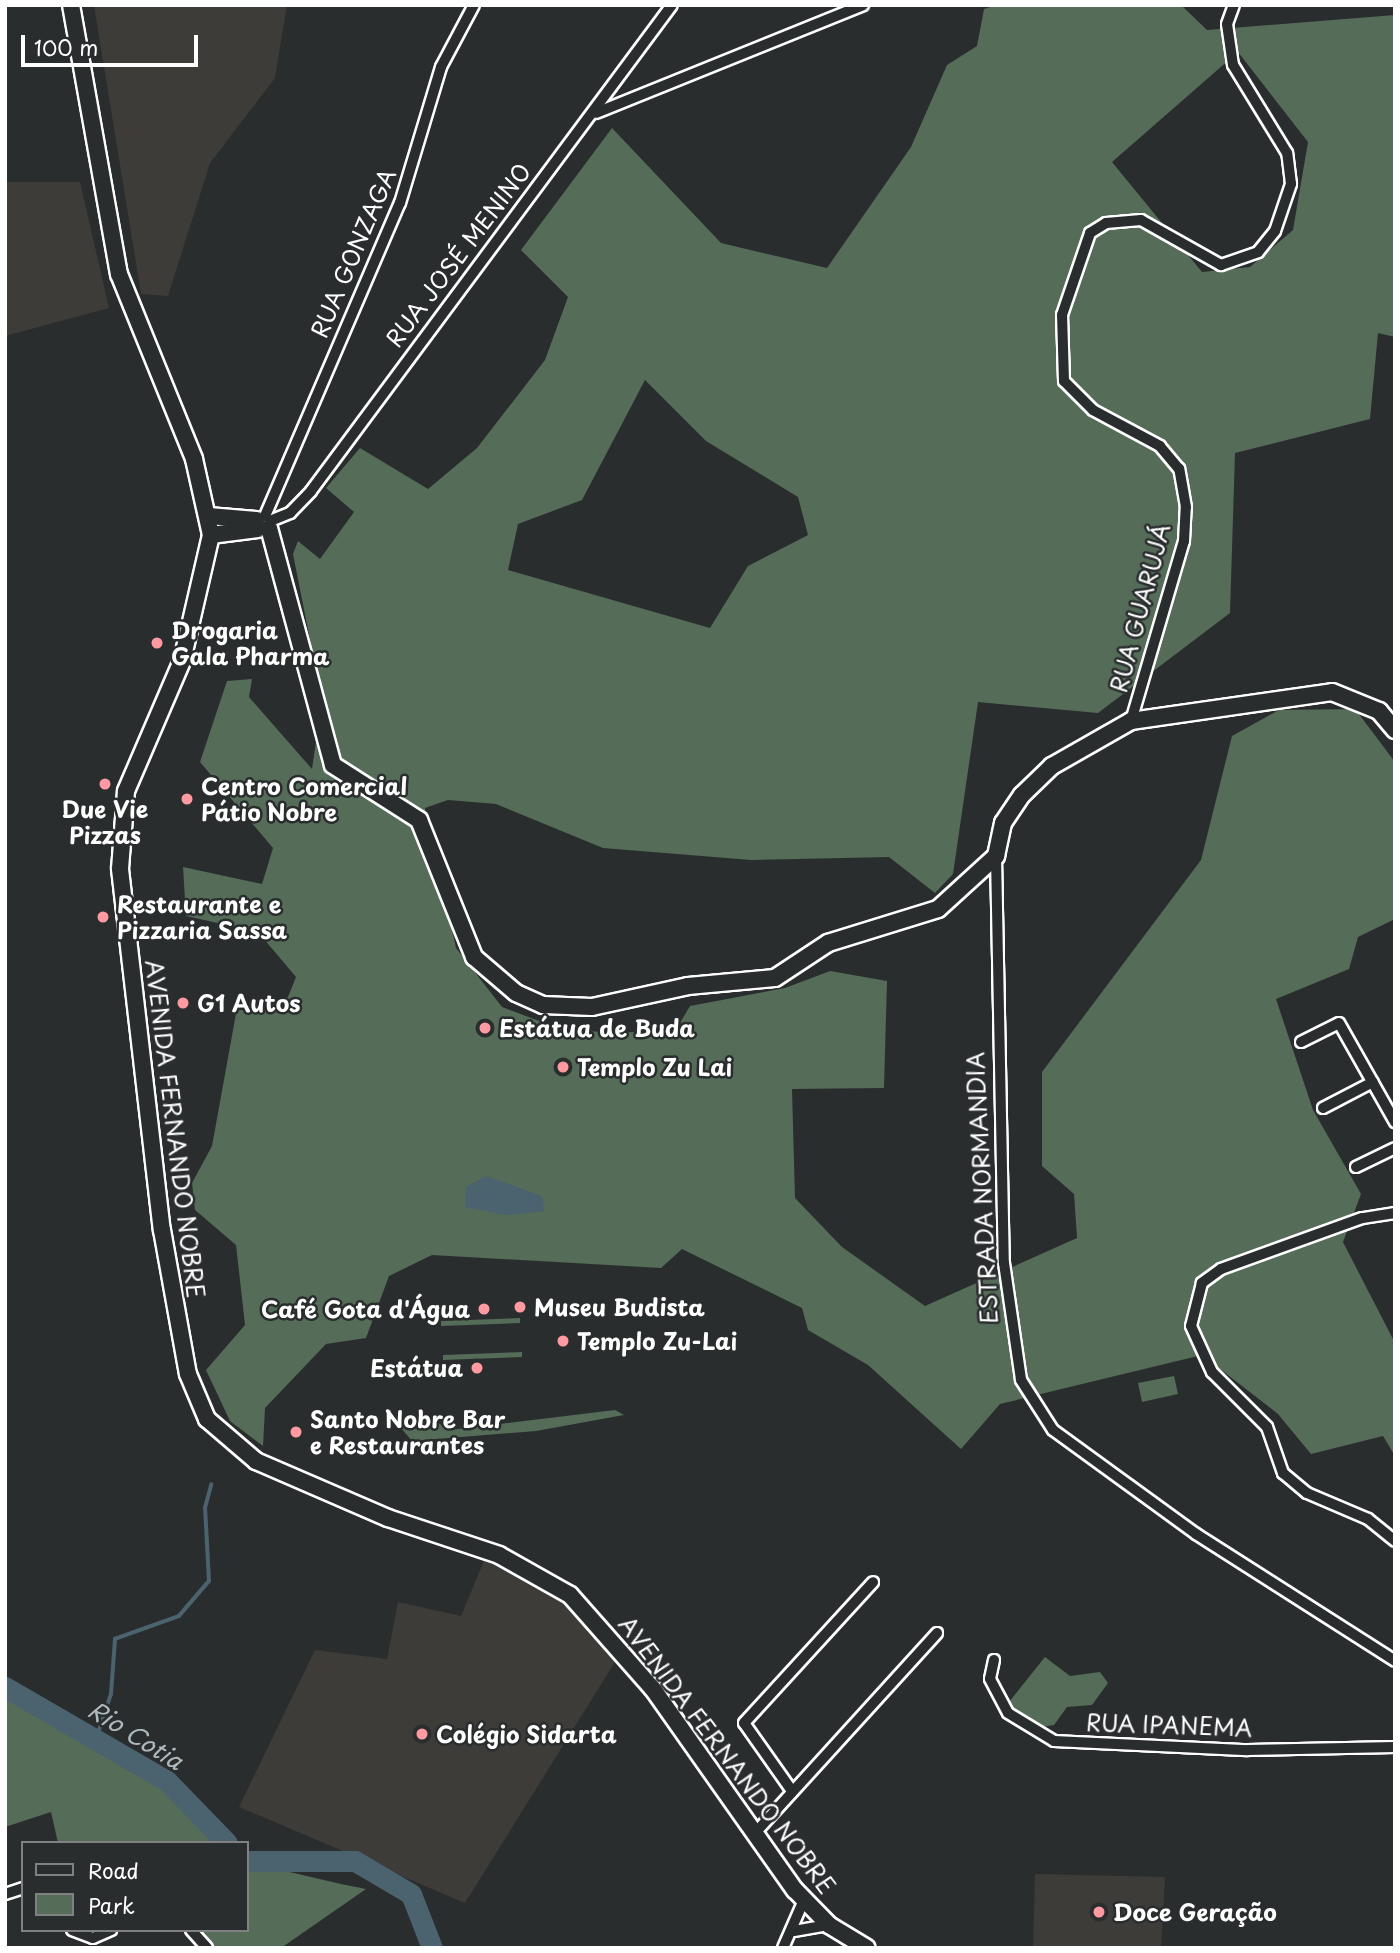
<!DOCTYPE html>
<meta charset="utf-8">
<style>
body{margin:0}
#map{position:relative;width:1400px;height:1953px;overflow:hidden;background:#2a2d2e;font-family:"Playpen Sans",sans-serif}
div>[style]{position:absolute}
.built>*{inset:0;background:#3d3c38}
.green>*{inset:0;background:#546c58}
.water>*{inset:0;background:#4b636f}
.stream>*{height:3.5px;margin:-1.75px;padding:0 1.75px;transform-origin:1.75px;border-radius:1.75px;background:#4b636f}
.river>*{height:21px;margin:-10.5px;padding:0 10.5px;transform-origin:10.5px;border-radius:10.5px;background:#4b636f}
.roads{filter:drop-shadow(2px 0 #fff) drop-shadow(-2px 0 #fff) drop-shadow(0 2px #fff) drop-shadow(0 -2px #fff)}
.street>*{height:10px;margin:-5px;padding:0 5px;transform-origin:5px;border-radius:5px;background:#2a2d2e}
.secondary>*{height:16px;margin:-8px;padding:0 8px;transform-origin:8px;border-radius:8px;background:#2a2d2e}
.dots>*{width:19px;height:19px;translate:-50% -50%;box-sizing:border-box;border:4px solid #2a2d2e;border-radius:50%}
span{translate:-50% -50%;white-space:nowrap;text-align:center;line-height:1.15;-webkit-text-stroke:5px #2a2d2e;paint-order:stroke}
.street-label{font-size:23px;color:#fff}
.poi-label{font-size:23px;color:#fff;font-weight:700}
.left{translate:0 -50%;text-align:left}
.right{translate:-100% -50%;text-align:right}
.water-label{font-size:24px;color:#aeb9be;font-style:italic}
.frame{position:absolute;inset:0;border:7px solid #fff;pointer-events:none}
.legend{position:absolute;left:21px;top:1841px;width:228px;height:91px;box-sizing:border-box;background:#2a2d2e;border:2px solid #7f8182;margin:0;padding:9px 12px;list-style:none;font-size:21px;color:#fff}
.legend li{display:flex;align-items:center;gap:14px;height:35px}
.legend b{width:35px;border:2px solid #7f8182}
.scale{position:absolute;left:21px;top:35px;width:177px;height:32px;box-sizing:border-box;border:4px solid #fff;border-top:0;padding-left:9px;font-size:21px;line-height:24px;white-space:nowrap;color:#fff;-webkit-text-stroke:5px #2a2d2e;paint-order:stroke}
</style>
<div id="map">
<div class="built">
<i style="clip-path:polygon(94px 5px,287px 5px,275px 78px,210px 163px,168px 296px,141px 294px)"></i>
<i style="clip-path:polygon(5px 182px,80px 182px,109px 308px,5px 336px)"></i>
<i style="clip-path:polygon(486px 1556px,559px 1595px,615px 1662px,465px 1903px,239px 1807px,315px 1650px,387px 1659px,398px 1602px,461px 1616px)"></i>
<i style="clip-path:polygon(1035px 1874px,1165px 1877px,1161px 1948px,1033px 1948px)"></i>
</div>
<div class="green">
<i style="clip-path:polygon(evenodd,997px 5px,1181px 5px,1207px 30px,1395px 15px,1395px 337px,1378px 333px,1370px 419px,1235px 453px,1230px 613px,1098px 713px,978px 702px,953px 874px,935px 893px,889px 857px,751px 860px,603px 848px,496px 804px,448px 800px,425px 808px,456px 948px,502px 1007px,566px 1031px,674px 1033px,690px 1006px,785px 988px,830px 971px,887px 981px,884px 1088px,792px 1089px,795px 1198px,842px 1247px,925px 1306px,1077px 1238px,1074px 1194px,1042px 1166px,1042px 1072px,1201px 860px,1232px 736px,1279px 710px,1355px 709px,1395px 762px,1395px 919px,1358px 937px,1349px 969px,1276px 999px,1313px 1110px,1361px 1194px,1343px 1242px,1395px 1343px,1395px 1456px,1383px 1436px,1311px 1454px,1278px 1414px,1202px 1355px,1000px 1404px,961px 1449px,868px 1365px,808px 1330px,802px 1308px,682px 1249px,661px 1268px,432px 1255px,389px 1276px,366px 1338px,326px 1344px,265px 1408px,263px 1446px,230px 1421px,206px 1370px,245px 1325px,236px 1245px,195px 1210px,192px 1183px,212px 1146px,237px 1008px,288px 997px,296px 977px,258px 932px,186px 916px,183px 867px,262px 884px,273px 848px,200px 762px,227px 681px,252px 679px,249px 697px,312px 769px,322px 700px,293px 554px,298px 541px,320px 559px,354px 512px,326px 488px,360px 448px,428px 489px,477px 448px,545px 360px,568px 297px,521px 250px,612px 128px,721px 243px,827px 268px,911px 147px,947px 65px,977px 46px,984px 9px,997px 5px,1238px 52px,1308px 142px,1293px 230px,1250px 267px,1202px 272px,1112px 162px,1238px 52px,997px 5px,645px 380px,706px 441px,798px 497px,808px 535px,748px 566px,710px 628px,508px 570px,518px 524px,582px 500px,645px 380px)"></i>
<i style="clip-path:polygon(520px 1318px,520px 1323px,441px 1326px,441px 1321px)"></i>
<i style="clip-path:polygon(522px 1352px,522px 1357px,443px 1360px,443px 1355px)"></i>
<i style="clip-path:polygon(1174px 1376px,1178px 1394px,1142px 1402px,1138px 1383px)"></i>
<i style="clip-path:polygon(615px 1410px,624px 1415px,536px 1431px,412px 1441px,395px 1421px,423px 1413px,449px 1430px)"></i>
<i style="clip-path:polygon(1045px 1657px,1070px 1676px,1100px 1672px,1108px 1683px,1092px 1705px,1067px 1707px,1054px 1725px,1035px 1728px,1011px 1717px,1009px 1702px)"></i>
<i style="clip-path:polygon(5px 1687px,167px 1781px,227px 1843px,58px 1843px,51px 1812px,5px 1827px)"></i>
<i style="clip-path:polygon(247px 1862px,341px 1884px,366px 1889px,281px 1948px,214px 1948px,198px 1930px,247px 1930px)"></i>
</div>
<div class="water">
<i style="clip-path:polygon(486px 1176px,542px 1196px,545px 1211px,505px 1215px,465px 1207px,466px 1187px)"></i>
</div>
<div class="stream">
<i style="left:96px;top:1739px;width:47px;rotate:-71.6deg"></i>
<i style="left:111px;top:1694px;width:55px;rotate:-85.8deg"></i>
<i style="left:115px;top:1639px;width:68px;rotate:-19.8deg"></i>
<i style="left:179px;top:1616px;width:46px;rotate:-49.4deg"></i>
<i style="left:209px;top:1581px;width:73px;rotate:-93.1deg"></i>
<i style="left:205px;top:1508px;width:24px;rotate:-75deg"></i>
</div>
<div class="river">
<i style="left:5px;top:1687px;width:187px;rotate:30.1deg"></i>
<i style="left:167px;top:1781px;width:86px;rotate:45.9deg"></i>
<i style="left:247px;top:1861px;width:108px"></i>
<i style="left:355px;top:1861px;width:65px;rotate:30.5deg"></i>
<i style="left:411px;top:1894px;width:58px;rotate:68.7deg"></i>
</div>
<div class="roads">
<div class="street">
<i style="left:596px;top:113px;width:288px;rotate:-22deg"></i>
<i style="left:265px;top:516px;width:341px;rotate:-66.7deg"></i>
<i style="left:400px;top:203px;width:142px;rotate:-73.2deg"></i>
<i style="left:441px;top:67px;width:70px;rotate:-62deg"></i>
<i style="left:270px;top:521px;width:22px;rotate:-22deg"></i>
<i style="left:290px;top:513px;width:30px;rotate:-46deg"></i>
<i style="left:311px;top:491px;width:605px;rotate:-53.4deg"></i>
<i style="left:1131px;top:721px;width:188px;rotate:-73.6deg"></i>
<i style="left:1184px;top:541px;width:34px;rotate:-87deg"></i>
<i style="left:1186px;top:507px;width:39px;rotate:-100deg"></i>
<i style="left:1179px;top:469px;width:30px;rotate:-130deg"></i>
<i style="left:1160px;top:446px;width:76px;rotate:-151.8deg"></i>
<i style="left:1093px;top:410px;width:41px;rotate:-135deg"></i>
<i style="left:1064px;top:381px;width:66px;rotate:-91.7deg"></i>
<i style="left:1062px;top:315px;width:87px;rotate:-71.1deg"></i>
<i style="left:1090px;top:233px;width:19px;rotate:-32deg"></i>
<i style="left:1106px;top:223px;width:35px;rotate:-5deg"></i>
<i style="left:1141px;top:220px;width:92px;rotate:29.4deg"></i>
<i style="left:1221px;top:265px;width:39px;rotate:-19deg"></i>
<i style="left:1258px;top:252px;width:27px;rotate:-51deg"></i>
<i style="left:1275px;top:231px;width:50px;rotate:-71.2deg"></i>
<i style="left:1291px;top:184px;width:31px;rotate:-97deg"></i>
<i style="left:1287px;top:153px;width:103px;rotate:-121.5deg"></i>
<i style="left:1233px;top:65px;width:41px;rotate:-98.3deg"></i>
<i style="left:1227px;top:24px;width:20px;rotate:-70deg"></i>
<i style="left:996px;top:856px;width:407px;rotate:88.9deg"></i>
<i style="left:1004px;top:1263px;width:118px;rotate:81.7deg"></i>
<i style="left:1021px;top:1380px;width:59px;rotate:57.4deg"></i>
<i style="left:1053px;top:1430px;width:177px;rotate:36deg"></i>
<i style="left:1196px;top:1534px;width:236px;rotate:32.5deg"></i>
<i style="left:1301px;top:1042px;width:42px;rotate:-26.6deg"></i>
<i style="left:1339px;top:1023px;width:114px;rotate:60.5deg"></i>
<i style="left:1323px;top:1108px;width:56px;rotate:-27.5deg"></i>
<i style="left:1356px;top:1167px;width:43px;rotate:-26deg"></i>
<i style="left:1395px;top:1213px;width:33px;rotate:171deg"></i>
<i style="left:1362px;top:1218px;width:150px;rotate:160.1deg"></i>
<i style="left:1221px;top:1269px;width:24px;rotate:144deg"></i>
<i style="left:1202px;top:1283px;width:44px;rotate:104.3deg"></i>
<i style="left:1191px;top:1326px;width:51px;rotate:65.5deg"></i>
<i style="left:1212px;top:1372px;width:78px;rotate:45deg"></i>
<i style="left:1267px;top:1427px;width:49px;rotate:70.8deg"></i>
<i style="left:1283px;top:1473px;width:31px;rotate:40deg"></i>
<i style="left:1307px;top:1493px;width:66px;rotate:23.1deg"></i>
<i style="left:1368px;top:1519px;width:35px;rotate:39deg"></i>
<i style="left:994px;top:1660px;width:19px;rotate:102deg"></i>
<i style="left:990px;top:1679px;width:38px;rotate:62deg"></i>
<i style="left:1008px;top:1713px;width:54px;rotate:31.3deg"></i>
<i style="left:1054px;top:1741px;width:194px;rotate:2.7deg"></i>
<i style="left:1248px;top:1750px;width:147px;rotate:-1.2deg"></i>
<i style="left:792px;top:1791px;width:83px;rotate:-125.2deg"></i>
<i style="left:744px;top:1723px;width:191px;rotate:-47.5deg"></i>
<i style="left:756px;top:1832px;width:269px;rotate:-47.7deg"></i>
<i style="left:5px;top:1894px;width:19px;rotate:-18deg"></i>
<i style="left:72px;top:1930px;width:22px;rotate:21deg"></i>
<i style="left:93px;top:1938px;width:20px;rotate:-24deg"></i>
<i style="left:191px;top:1930px;width:24px;rotate:48deg"></i>
<i style="left:794px;top:1931px;width:36px;rotate:-10deg"></i>
<i style="left:783px;top:1948px;width:52px;rotate:-66.4deg"></i>
</div>
<div class="secondary">
<i style="left:71px;top:5px;width:273px;rotate:79.9deg"></i>
<i style="left:119px;top:274px;width:200px;rotate:67.9deg"></i>
<i style="left:194px;top:459px;width:78px;rotate:77.4deg"></i>
<i style="left:211px;top:535px;width:129px;rotate:103deg"></i>
<i style="left:182px;top:661px;width:142px;rotate:113.3deg"></i>
<i style="left:126px;top:791px;width:78px;rotate:94.4deg"></i>
<i style="left:120px;top:869px;width:363px;rotate:83.4deg"></i>
<i style="left:162px;top:1230px;width:146px;rotate:79.8deg"></i>
<i style="left:188px;top:1374px;width:49px;rotate:67.1deg"></i>
<i style="left:207px;top:1419px;width:65px;rotate:40.6deg"></i>
<i style="left:256px;top:1461px;width:144px;rotate:23.4deg"></i>
<i style="left:388px;top:1518px;width:117px;rotate:18.4deg"></i>
<i style="left:499px;top:1555px;width:81px;rotate:29.4deg"></i>
<i style="left:570px;top:1595px;width:125px;rotate:48.6deg"></i>
<i style="left:653px;top:1689px;width:246px;rotate:54.8deg"></i>
<i style="left:795px;top:1890px;width:49px;rotate:45.8deg"></i>
<i style="left:829px;top:1925px;width:44px;rotate:31.2deg"></i>
<i style="left:208px;top:516px;width:49px;rotate:4.7deg"></i>
<i style="left:269px;top:528px;width:245px;rotate:74.9deg"></i>
<i style="left:333px;top:765px;width:102px;rotate:32.6deg"></i>
<i style="left:419px;top:820px;width:148px;rotate:68.1deg"></i>
<i style="left:474px;top:957px;width:55px;rotate:40.6deg"></i>
<i style="left:516px;top:993px;width:30px;rotate:24deg"></i>
<i style="left:543px;top:1005px;width:49px;rotate:2.3deg"></i>
<i style="left:592px;top:1007px;width:98px;rotate:-12.3deg"></i>
<i style="left:688px;top:986px;width:87px;rotate:-5.3deg"></i>
<i style="left:775px;top:978px;width:64px;rotate:-33.4deg"></i>
<i style="left:828px;top:943px;width:115px;rotate:-17.2deg"></i>
<i style="left:938px;top:909px;width:79px;rotate:-42.4deg"></i>
<i style="left:996px;top:856px;width:34px;rotate:-78deg"></i>
<i style="left:1003px;top:823px;width:34px;rotate:-56deg"></i>
<i style="left:1022px;top:795px;width:42px;rotate:-44deg"></i>
<i style="left:1052px;top:766px;width:91px;rotate:-29.7deg"></i>
<i style="left:1131px;top:721px;width:203px;rotate:-8.2deg"></i>
<i style="left:1332px;top:692px;width:51px;rotate:22deg"></i>
<i style="left:1379px;top:711px;width:25px;rotate:50deg"></i>
<i style="left:211px;top:535px;width:47px;rotate:-7.3deg"></i>
</div>
</div>
<div class="dots">
<i style="left:157px;top:643px;background:#ff9aa2"></i>
<i style="left:105px;top:784px;background:#ff9aa2"></i>
<i style="left:187px;top:799px;background:#ff9aa2"></i>
<i style="left:103px;top:917px;background:#ff9aa2"></i>
<i style="left:183px;top:1003px;background:#ff9aa2"></i>
<i style="left:485px;top:1028px;background:#ff9aa2"></i>
<i style="left:563px;top:1067px;background:#ff9aa2"></i>
<i style="left:520px;top:1307px;background:#ff9aa2"></i>
<i style="left:484px;top:1309px;background:#ff9aa2"></i>
<i style="left:563px;top:1341px;background:#ff9aa2"></i>
<i style="left:477px;top:1368px;background:#ff9aa2"></i>
<i style="left:296px;top:1432px;background:#ff9aa2"></i>
<i style="left:422px;top:1734px;background:#ff9aa2"></i>
<i style="left:1099px;top:1912px;background:#ff9aa2"></i>
</div>
<div class="street-label">
<span style="left:353px;top:253px;rotate:-67deg">RUA GONZAGA</span>
<span style="left:458px;top:255px;rotate:-53deg">RUA JOSÉ MENINO</span>
<span style="left:1140px;top:608px;rotate:-75deg">RUA GUARUJÁ</span>
<span style="left:175px;top:1129px;rotate:83deg">AVENIDA FERNANDO NOBRE</span>
<span style="left:982px;top:1188px;rotate:-93deg">ESTRADA NORMANDIA</span>
<span style="left:1169px;top:1725px;rotate:2deg">RUA IPANEMA</span>
<span style="left:727px;top:1755px;rotate:53deg">AVENIDA FERNANDO NOBRE</span>
</div>
<div class="poi-label">
<span class="left" style="left:171px;top:643px">Drogaria<br>Gala Pharma</span>
<span class="left" style="left:201px;top:799px">Centro Comercial<br>Pátio Nobre</span>
<span style="left:105px;top:822px">Due Vie<br>Pizzas</span>
<span class="left" style="left:117px;top:917px">Restaurante e<br>Pizzaria Sassa</span>
<span class="left" style="left:197px;top:1003px">G1 Autos</span>
<span class="left" style="left:499px;top:1028px">Estátua de Buda</span>
<span class="left" style="left:577px;top:1067px">Templo Zu Lai</span>
<span class="left" style="left:534px;top:1307px">Museu Budista</span>
<span class="right" style="left:470px;top:1309px">Café Gota d'Água</span>
<span class="left" style="left:577px;top:1341px">Templo Zu-Lai</span>
<span class="right" style="left:463px;top:1368px">Estátua</span>
<span class="left" style="left:310px;top:1432px">Santo Nobre Bar<br>e Restaurantes</span>
<span class="left" style="left:436px;top:1734px">Colégio Sidarta</span>
<span class="left" style="left:1113px;top:1912px">Doce Geração</span>
</div>
<div class="water-label">
<span style="left:136px;top:1735px;rotate:32deg">Rio Cotia</span>
</div>
<div class="frame"></div>
<ul class="legend">
<li><b style="height:9px;background:#2a2d2e"></b>Road</li>
<li><b style="height:19px;background:#546c58"></b>Park</li>
</ul>
<div class="scale">100 m</div>
</div>
